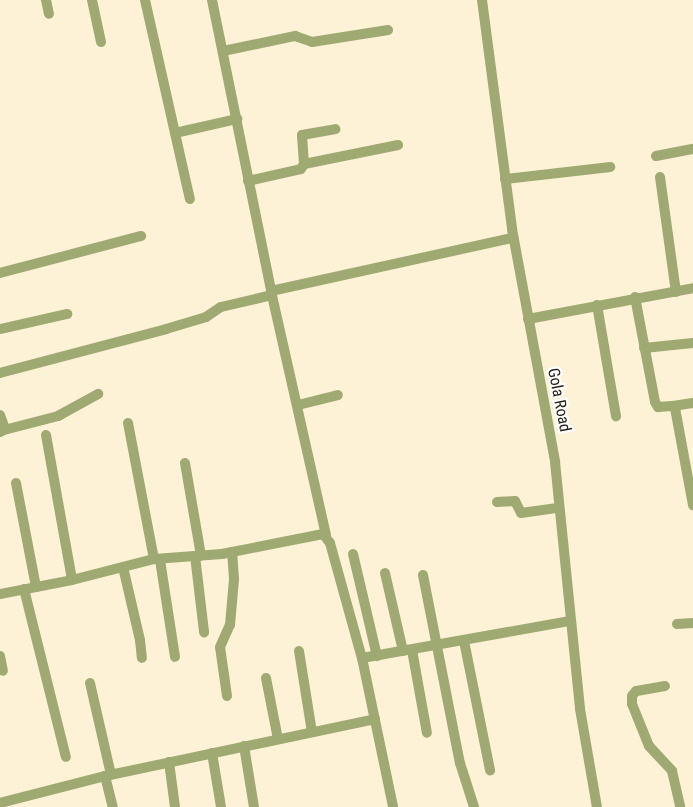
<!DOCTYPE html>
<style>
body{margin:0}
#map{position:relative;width:693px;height:807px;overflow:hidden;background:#fdf2d5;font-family:"Roboto Condensed",sans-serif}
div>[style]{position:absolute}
.minor>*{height:10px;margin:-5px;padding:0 5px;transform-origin:5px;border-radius:5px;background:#9eaa72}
span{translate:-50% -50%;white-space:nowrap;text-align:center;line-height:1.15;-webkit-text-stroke:4.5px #fff;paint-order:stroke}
.street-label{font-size:16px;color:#272214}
</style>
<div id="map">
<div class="minor">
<i style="left:46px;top:0;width:14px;rotate:78deg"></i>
<i style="left:92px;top:0;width:43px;rotate:77.9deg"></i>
<i style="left:145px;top:0;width:204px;rotate:77.3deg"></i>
<i style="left:212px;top:0;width:297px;rotate:78.5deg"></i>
<i style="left:271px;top:291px;width:250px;rotate:77.3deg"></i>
<i style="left:482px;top:0;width:231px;rotate:82.5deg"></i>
<i style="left:512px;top:229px;width:237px;rotate:79.5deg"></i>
<i style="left:555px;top:462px;width:248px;rotate:84.2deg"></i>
<i style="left:580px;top:709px;width:99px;rotate:80.2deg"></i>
<i style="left:223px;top:51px;width:74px;rotate:-11.8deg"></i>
<i style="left:295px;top:36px;width:18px;rotate:19deg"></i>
<i style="left:312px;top:42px;width:77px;rotate:-9deg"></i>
<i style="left:175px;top:133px;width:64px;rotate:-12.7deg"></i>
<i style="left:656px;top:156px;width:38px;rotate:-11deg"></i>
<i style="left:304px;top:164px;width:96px;rotate:-11.4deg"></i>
<i style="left:660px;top:177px;width:116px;rotate:82.1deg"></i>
<i style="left:505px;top:179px;width:106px;rotate:-6.5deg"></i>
<i style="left:248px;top:181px;width:54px;rotate:-12.8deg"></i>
<i style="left:301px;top:169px;width:6px;rotate:-59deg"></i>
<i style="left:304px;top:164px;width:29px;rotate:-94deg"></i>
<i style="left:302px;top:135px;width:34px;rotate:-10deg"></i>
<i style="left:0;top:273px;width:146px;rotate:-14.7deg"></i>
<i style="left:271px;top:291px;width:248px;rotate:-12.4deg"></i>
<i style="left:635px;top:297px;width:107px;rotate:79.2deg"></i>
<i style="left:655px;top:402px;width:6px;rotate:59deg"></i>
<i style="left:658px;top:407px;width:14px;rotate:-4deg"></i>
<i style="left:672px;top:406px;width:4px;rotate:34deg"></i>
<i style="left:675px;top:408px;width:99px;rotate:79.5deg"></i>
<i style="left:597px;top:305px;width:113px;rotate:80.3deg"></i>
<i style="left:528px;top:319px;width:168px;rotate:-10.6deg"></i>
<i style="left:0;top:329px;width:69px;rotate:-12.6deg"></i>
<i style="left:644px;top:348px;width:49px;rotate:-5.8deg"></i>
<i style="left:0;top:373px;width:172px;rotate:-14.8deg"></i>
<i style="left:166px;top:329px;width:42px;rotate:-16.7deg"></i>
<i style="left:206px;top:317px;width:18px;rotate:-34deg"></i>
<i style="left:221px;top:307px;width:52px;rotate:-13.2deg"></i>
<i style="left:298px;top:405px;width:41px;rotate:-14deg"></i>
<i style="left:673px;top:406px;width:20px;rotate:-9deg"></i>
<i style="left:0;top:415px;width:15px;rotate:70deg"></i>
<i style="left:5px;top:429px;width:6px;rotate:149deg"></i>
<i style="left:128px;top:423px;width:138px;rotate:79.2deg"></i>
<i style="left:4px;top:430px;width:56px;rotate:-14.5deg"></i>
<i style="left:58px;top:416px;width:46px;rotate:-28.8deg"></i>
<i style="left:46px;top:435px;width:147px;rotate:79.8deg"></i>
<i style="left:185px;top:463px;width:94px;rotate:80.2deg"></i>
<i style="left:16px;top:483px;width:106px;rotate:79.1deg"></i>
<i style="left:497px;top:502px;width:18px;rotate:-3deg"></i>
<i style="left:515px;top:501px;width:13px;rotate:63deg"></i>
<i style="left:521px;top:513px;width:37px;rotate:-8deg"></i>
<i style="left:353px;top:554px;width:105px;rotate:76.8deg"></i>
<i style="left:195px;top:556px;width:77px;rotate:83.2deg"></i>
<i style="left:160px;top:560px;width:98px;rotate:81.2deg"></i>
<i style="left:123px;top:567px;width:75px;rotate:76.9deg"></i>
<i style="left:140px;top:640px;width:18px;rotate:84deg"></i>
<i style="left:385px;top:573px;width:80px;rotate:77deg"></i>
<i style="left:423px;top:575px;width:192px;rotate:78.9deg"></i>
<i style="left:460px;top:763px;width:46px;rotate:72.3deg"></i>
<i style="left:24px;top:589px;width:173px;rotate:76deg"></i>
<i style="left:0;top:594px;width:73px;rotate:-11deg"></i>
<i style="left:72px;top:580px;width:85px;rotate:-14.4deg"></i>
<i style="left:154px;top:559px;width:68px;rotate:-4.2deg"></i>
<i style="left:222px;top:554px;width:103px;rotate:-11.2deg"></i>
<i style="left:323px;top:534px;width:11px;rotate:52deg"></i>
<i style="left:330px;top:543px;width:119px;rotate:74.5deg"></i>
<i style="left:362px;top:658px;width:210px;rotate:-10.1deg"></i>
<i style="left:677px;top:624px;width:16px;rotate:-4deg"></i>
<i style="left:464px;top:641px;width:132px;rotate:78.6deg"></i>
<i style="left:412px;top:650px;width:84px;rotate:79.8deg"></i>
<i style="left:299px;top:651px;width:82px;rotate:80.9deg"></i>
<i style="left:0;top:656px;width:15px;rotate:79deg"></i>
<i style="left:362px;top:658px;width:152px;rotate:78.2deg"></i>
<i style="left:266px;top:678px;width:62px;rotate:78.9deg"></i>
<i style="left:90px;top:683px;width:94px;rotate:77.1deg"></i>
<i style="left:665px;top:686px;width:29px;rotate:170deg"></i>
<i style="left:636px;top:691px;width:6px;rotate:129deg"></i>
<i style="left:632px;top:696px;width:8px;rotate:90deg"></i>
<i style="left:632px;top:704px;width:45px;rotate:68deg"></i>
<i style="left:649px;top:746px;width:34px;rotate:47deg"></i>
<i style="left:672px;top:771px;width:37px;rotate:77deg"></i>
<i style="left:227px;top:696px;width:49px;rotate:-98.1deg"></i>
<i style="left:220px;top:647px;width:24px;rotate:-66deg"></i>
<i style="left:230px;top:625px;width:46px;rotate:-85deg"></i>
<i style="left:234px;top:579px;width:27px;rotate:-94deg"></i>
<i style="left:244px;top:746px;width:62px;rotate:80.7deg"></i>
<i style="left:212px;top:753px;width:55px;rotate:80.5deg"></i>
<i style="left:169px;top:762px;width:45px;rotate:82.4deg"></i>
<i style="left:105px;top:776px;width:32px;rotate:76deg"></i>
<i style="left:0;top:803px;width:108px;rotate:-14.4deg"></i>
<i style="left:105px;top:776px;width:276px;rotate:-11.9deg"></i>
</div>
<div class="street-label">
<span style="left:559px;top:400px;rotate:79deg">Gola Road</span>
</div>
</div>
